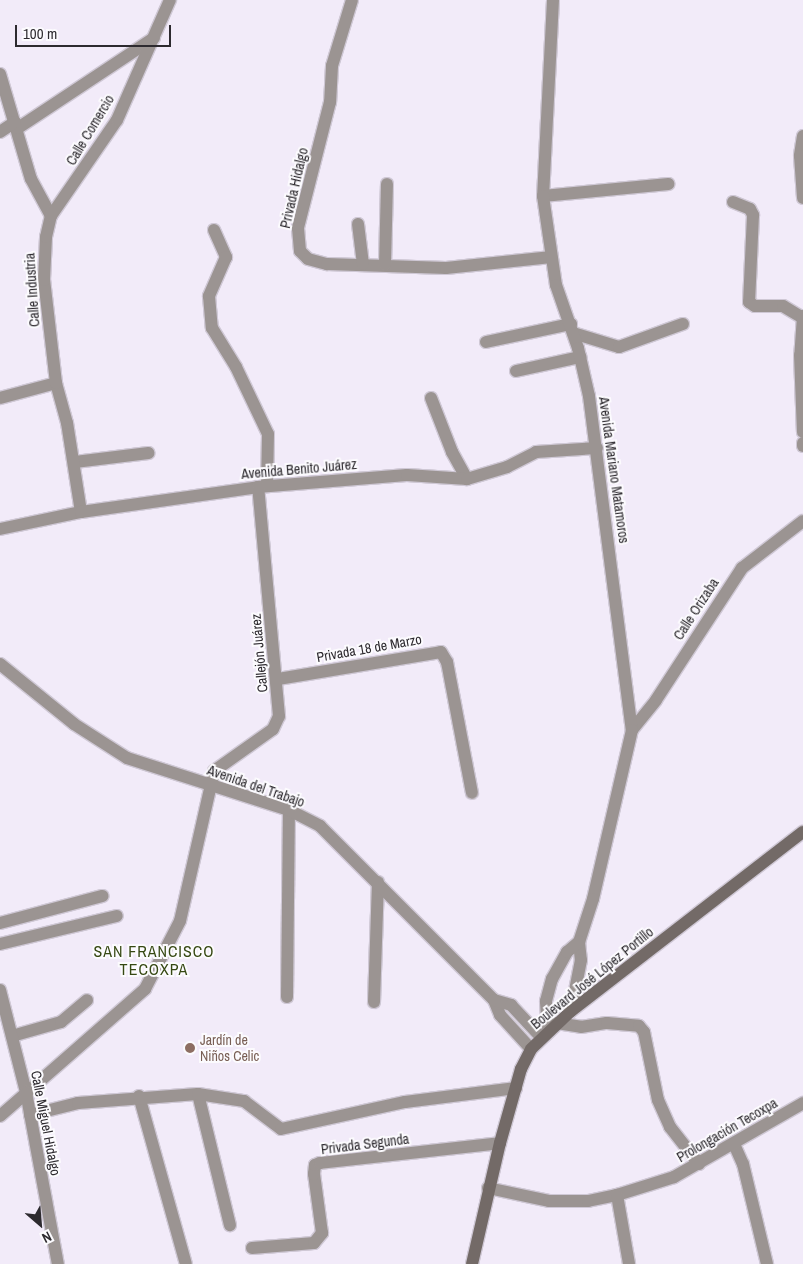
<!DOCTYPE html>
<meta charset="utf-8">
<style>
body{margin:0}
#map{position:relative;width:803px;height:1264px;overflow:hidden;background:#f2ebf9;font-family:"Archivo Narrow",sans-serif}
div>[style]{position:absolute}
.roads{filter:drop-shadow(1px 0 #cfc8d5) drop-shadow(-1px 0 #cfc8d5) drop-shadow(0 1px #cfc8d5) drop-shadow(0 -1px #cfc8d5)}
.minor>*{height:12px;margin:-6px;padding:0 6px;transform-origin:6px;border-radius:6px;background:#9b9492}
.tertiary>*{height:12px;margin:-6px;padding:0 6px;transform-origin:6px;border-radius:6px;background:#9b9492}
.secondary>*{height:12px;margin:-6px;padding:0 6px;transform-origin:6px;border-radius:6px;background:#736a67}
.dots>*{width:14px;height:14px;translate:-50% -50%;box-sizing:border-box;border:2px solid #fcfbfe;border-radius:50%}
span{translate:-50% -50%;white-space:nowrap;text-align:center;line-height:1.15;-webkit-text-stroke:4px #fcfbfe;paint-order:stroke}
.street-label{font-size:14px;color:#2d2a2f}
.education-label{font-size:14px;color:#785e54}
.left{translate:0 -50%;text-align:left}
.quarter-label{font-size:16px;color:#364813;letter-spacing:1px}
.north{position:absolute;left:15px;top:1199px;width:50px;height:50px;-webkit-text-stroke:4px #fcfbfe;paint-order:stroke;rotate:153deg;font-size:14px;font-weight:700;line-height:20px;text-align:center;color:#2d2a2f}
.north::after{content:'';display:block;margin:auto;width:18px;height:22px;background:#2d2a2f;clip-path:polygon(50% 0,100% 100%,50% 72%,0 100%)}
.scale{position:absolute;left:15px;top:25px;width:156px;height:22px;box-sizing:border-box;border:2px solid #2d2a2f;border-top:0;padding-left:6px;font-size:15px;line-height:18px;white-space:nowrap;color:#2d2a2f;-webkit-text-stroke:4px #fcfbfe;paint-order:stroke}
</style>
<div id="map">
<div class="roads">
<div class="minor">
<i style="left:352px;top:0;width:69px;rotate:106.9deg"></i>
<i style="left:332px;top:66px;width:36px;rotate:93deg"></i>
<i style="left:330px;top:102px;width:130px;rotate:104.3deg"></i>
<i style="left:298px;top:228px;width:23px;rotate:85deg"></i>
<i style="left:300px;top:251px;width:11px;rotate:45deg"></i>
<i style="left:308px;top:259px;width:20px;rotate:15deg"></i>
<i style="left:327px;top:264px;width:119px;rotate:1.9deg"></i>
<i style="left:446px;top:268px;width:106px;rotate:-6deg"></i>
<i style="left:0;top:74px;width:109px;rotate:73.6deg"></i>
<i style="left:31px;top:179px;width:42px;rotate:61.6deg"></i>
<i style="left:18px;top:128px;width:163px;rotate:-33.5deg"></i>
<i style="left:0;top:132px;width:18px;rotate:-34deg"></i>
<i style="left:803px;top:136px;width:20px;rotate:99deg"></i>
<i style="left:800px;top:156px;width:42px;rotate:85.9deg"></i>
<i style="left:543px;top:196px;width:126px;rotate:-5.5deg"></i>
<i style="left:733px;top:202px;width:18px;rotate:22deg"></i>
<i style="left:750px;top:209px;width:7px;rotate:63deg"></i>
<i style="left:753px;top:215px;width:87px;rotate:92.6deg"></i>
<i style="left:749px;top:302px;width:7px;rotate:34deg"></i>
<i style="left:755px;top:306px;width:28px"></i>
<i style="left:783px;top:306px;width:23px;rotate:31deg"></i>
<i style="left:358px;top:224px;width:40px;rotate:82.9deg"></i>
<i style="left:214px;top:230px;width:30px;rotate:66deg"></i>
<i style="left:226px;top:257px;width:43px;rotate:113.6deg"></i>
<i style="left:209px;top:296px;width:32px;rotate:85deg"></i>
<i style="left:212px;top:328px;width:46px;rotate:58.4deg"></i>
<i style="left:236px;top:367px;width:74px;rotate:64.5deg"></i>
<i style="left:268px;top:434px;width:52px;rotate:91.1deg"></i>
<i style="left:385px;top:265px;width:81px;rotate:-88.6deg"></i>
<i style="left:803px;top:316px;width:39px;rotate:94deg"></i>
<i style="left:800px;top:355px;width:77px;rotate:87.8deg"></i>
<i style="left:573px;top:333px;width:48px;rotate:16.9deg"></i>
<i style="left:619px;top:347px;width:68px;rotate:-19.8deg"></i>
<i style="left:486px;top:342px;width:87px;rotate:-12deg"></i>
<i style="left:516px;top:371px;width:66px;rotate:-12.3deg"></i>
<i style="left:0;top:398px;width:58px;rotate:-15deg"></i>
<i style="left:431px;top:398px;width:58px;rotate:68.7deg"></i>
<i style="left:452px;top:452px;width:31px;rotate:61deg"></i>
<i style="left:803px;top:443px;width:3px;rotate:90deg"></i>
<i style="left:75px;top:462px;width:74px;rotate:-7deg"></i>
<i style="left:81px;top:512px;width:90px;rotate:-98.9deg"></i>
<i style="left:67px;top:423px;width:41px;rotate:-105.4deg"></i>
<i style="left:56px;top:383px;width:104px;rotate:-96.6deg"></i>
<i style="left:44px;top:280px;width:43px;rotate:-87.3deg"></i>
<i style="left:46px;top:237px;width:22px;rotate:-77deg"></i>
<i style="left:51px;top:216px;width:116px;rotate:-55.5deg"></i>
<i style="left:117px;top:120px;width:131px;rotate:-66.2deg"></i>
<i style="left:0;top:529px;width:83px;rotate:-11.9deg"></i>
<i style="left:81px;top:512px;width:179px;rotate:-8deg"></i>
<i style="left:258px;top:487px;width:149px;rotate:-4.6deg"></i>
<i style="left:407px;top:475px;width:60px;rotate:3.8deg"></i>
<i style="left:467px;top:479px;width:42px;rotate:-16.7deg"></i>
<i style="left:507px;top:467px;width:33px;rotate:-27deg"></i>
<i style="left:536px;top:452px;width:61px;rotate:-3.8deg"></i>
<i style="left:278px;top:679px;width:165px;rotate:-9.4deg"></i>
<i style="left:441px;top:652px;width:12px;rotate:59deg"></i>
<i style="left:447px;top:662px;width:133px;rotate:79.2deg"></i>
<i style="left:632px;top:730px;width:38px;rotate:-51deg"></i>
<i style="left:656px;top:700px;width:158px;rotate:-56.9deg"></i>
<i style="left:742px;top:568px;width:77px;rotate:-37.6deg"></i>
<i style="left:0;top:923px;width:106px;rotate:-14.8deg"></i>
<i style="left:0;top:944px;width:120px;rotate:-13.5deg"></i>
<i style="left:287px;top:997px;width:187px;rotate:-89.4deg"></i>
<i style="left:374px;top:1002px;width:120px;rotate:-88.1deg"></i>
<i style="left:557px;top:1023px;width:24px;rotate:9deg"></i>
<i style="left:581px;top:1027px;width:26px;rotate:-9deg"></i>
<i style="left:607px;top:1023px;width:32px;rotate:5deg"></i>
<i style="left:639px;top:1026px;width:8px;rotate:50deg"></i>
<i style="left:644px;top:1032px;width:69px;rotate:78.4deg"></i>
<i style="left:658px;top:1100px;width:30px;rotate:66deg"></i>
<i style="left:670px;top:1127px;width:47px;rotate:51.9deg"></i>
<i style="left:12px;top:1036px;width:51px;rotate:-15.9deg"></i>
<i style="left:61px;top:1022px;width:34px;rotate:-40deg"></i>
<i style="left:198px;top:1094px;width:135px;rotate:76.3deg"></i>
<i style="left:139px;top:1096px;width:174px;rotate:74.4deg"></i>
<i style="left:30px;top:1115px;width:49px;rotate:-14deg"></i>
<i style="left:78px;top:1103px;width:120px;rotate:-4.3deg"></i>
<i style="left:198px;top:1094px;width:47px;rotate:8.7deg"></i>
<i style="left:244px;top:1101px;width:46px;rotate:37.1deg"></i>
<i style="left:281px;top:1129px;width:127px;rotate:-12.3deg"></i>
<i style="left:405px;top:1102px;width:112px;rotate:-7.2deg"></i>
<i style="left:0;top:1116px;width:193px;rotate:-41.2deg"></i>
<i style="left:145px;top:989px;width:76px;rotate:-62.8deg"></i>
<i style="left:180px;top:921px;width:154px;rotate:-77.2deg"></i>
<i style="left:214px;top:771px;width:72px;rotate:-35.4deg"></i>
<i style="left:273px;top:729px;width:14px;rotate:-65deg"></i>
<i style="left:279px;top:716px;width:230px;rotate:-95.2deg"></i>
<i style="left:734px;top:1144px;width:22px;rotate:66deg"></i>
<i style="left:743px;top:1164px;width:103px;rotate:76.5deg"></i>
<i style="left:488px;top:1188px;width:62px;rotate:12deg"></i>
<i style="left:549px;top:1201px;width:39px"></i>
<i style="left:588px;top:1201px;width:30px;rotate:-12deg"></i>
<i style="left:617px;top:1195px;width:60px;rotate:-17.5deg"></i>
<i style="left:674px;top:1177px;width:149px;rotate:-29.8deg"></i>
<i style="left:617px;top:1195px;width:70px;rotate:80.1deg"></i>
<i style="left:252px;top:1248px;width:62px;rotate:-4.6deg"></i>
<i style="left:314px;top:1243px;width:13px;rotate:-51deg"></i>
<i style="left:322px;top:1233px;width:60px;rotate:-97.7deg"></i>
<i style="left:314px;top:1174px;width:9px;rotate:-84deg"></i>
<i style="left:315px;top:1165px;width:5px;rotate:-22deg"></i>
<i style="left:320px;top:1163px;width:181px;rotate:-6.3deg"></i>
</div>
<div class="tertiary">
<i style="left:553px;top:0;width:196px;rotate:92.9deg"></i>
<i style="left:543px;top:196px;width:90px;rotate:81.7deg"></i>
<i style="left:556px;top:285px;width:67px;rotate:70.8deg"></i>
<i style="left:578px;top:348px;width:49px;rotate:77.1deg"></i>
<i style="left:589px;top:396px;width:337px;rotate:82.7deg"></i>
<i style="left:632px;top:730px;width:173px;rotate:103deg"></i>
<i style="left:593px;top:899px;width:45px;rotate:108deg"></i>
<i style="left:579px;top:942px;width:18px;rotate:84deg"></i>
<i style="left:581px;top:960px;width:52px;rotate:101.1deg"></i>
<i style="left:0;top:664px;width:95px;rotate:39deg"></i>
<i style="left:74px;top:724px;width:63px;rotate:32.7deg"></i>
<i style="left:127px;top:758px;width:170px;rotate:17.8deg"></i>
<i style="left:289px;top:810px;width:35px;rotate:27deg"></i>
<i style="left:320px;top:826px;width:246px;rotate:45deg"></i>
<i style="left:494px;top:1000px;width:16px;rotate:68deg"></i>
<i style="left:500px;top:1015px;width:46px;rotate:47.6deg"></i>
<i style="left:0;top:990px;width:105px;rotate:75.7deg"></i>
<i style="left:26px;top:1092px;width:175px;rotate:79.5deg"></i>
<i style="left:494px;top:1000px;width:18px;rotate:16deg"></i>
<i style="left:511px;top:1005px;width:44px;rotate:46.8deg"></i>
<i style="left:548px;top:1031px;width:30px;rotate:-94deg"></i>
<i style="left:546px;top:1001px;width:23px;rotate:-75deg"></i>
<i style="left:552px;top:979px;width:31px;rotate:-61deg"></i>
<i style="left:567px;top:952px;width:16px;rotate:-40deg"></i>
</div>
<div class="secondary">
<i style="left:472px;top:1264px;width:124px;rotate:-77deg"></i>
<i style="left:500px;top:1143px;width:77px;rotate:-74.2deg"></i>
<i style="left:521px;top:1069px;width:22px;rotate:-63deg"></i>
<i style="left:531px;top:1049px;width:55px;rotate:-43.5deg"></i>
<i style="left:571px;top:1011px;width:293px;rotate:-37.7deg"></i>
</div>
</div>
<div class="dots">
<i style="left:190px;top:1048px;background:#8d6e63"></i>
</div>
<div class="street-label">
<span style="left:90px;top:130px;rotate:-59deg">Calle Comercio</span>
<span style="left:294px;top:188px;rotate:-77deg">Privada Hidalgo</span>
<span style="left:32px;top:290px;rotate:-94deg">Calle Industria</span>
<span style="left:299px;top:469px;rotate:-5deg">Avenida Benito Juárez</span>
<span style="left:614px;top:470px;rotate:82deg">Avenida Mariano Matamoros</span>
<span style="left:696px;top:609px;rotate:-57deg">Calle Orizaba</span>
<span style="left:369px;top:648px;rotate:-10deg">Privada 18 de Marzo</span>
<span style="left:259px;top:653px;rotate:-95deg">Callejón Juárez</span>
<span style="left:256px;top:786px;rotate:19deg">Avenida del Trabajo</span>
<span style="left:592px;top:978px;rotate:-39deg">Boulevard José López Portillo</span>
<span style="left:46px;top:1123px;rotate:79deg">Calle Miguel Hidalgo</span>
<span style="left:727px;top:1130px;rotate:-30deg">Prolongación Tecoxpa</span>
<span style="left:365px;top:1144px;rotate:-7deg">Privada Segunda</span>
</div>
<div class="education-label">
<span class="left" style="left:200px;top:1048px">Jardín de<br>Niños Celic</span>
</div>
<div class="quarter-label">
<span style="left:154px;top:960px">SAN FRANCISCO<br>TECOXPA</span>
</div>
<div class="north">N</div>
<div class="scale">100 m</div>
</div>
